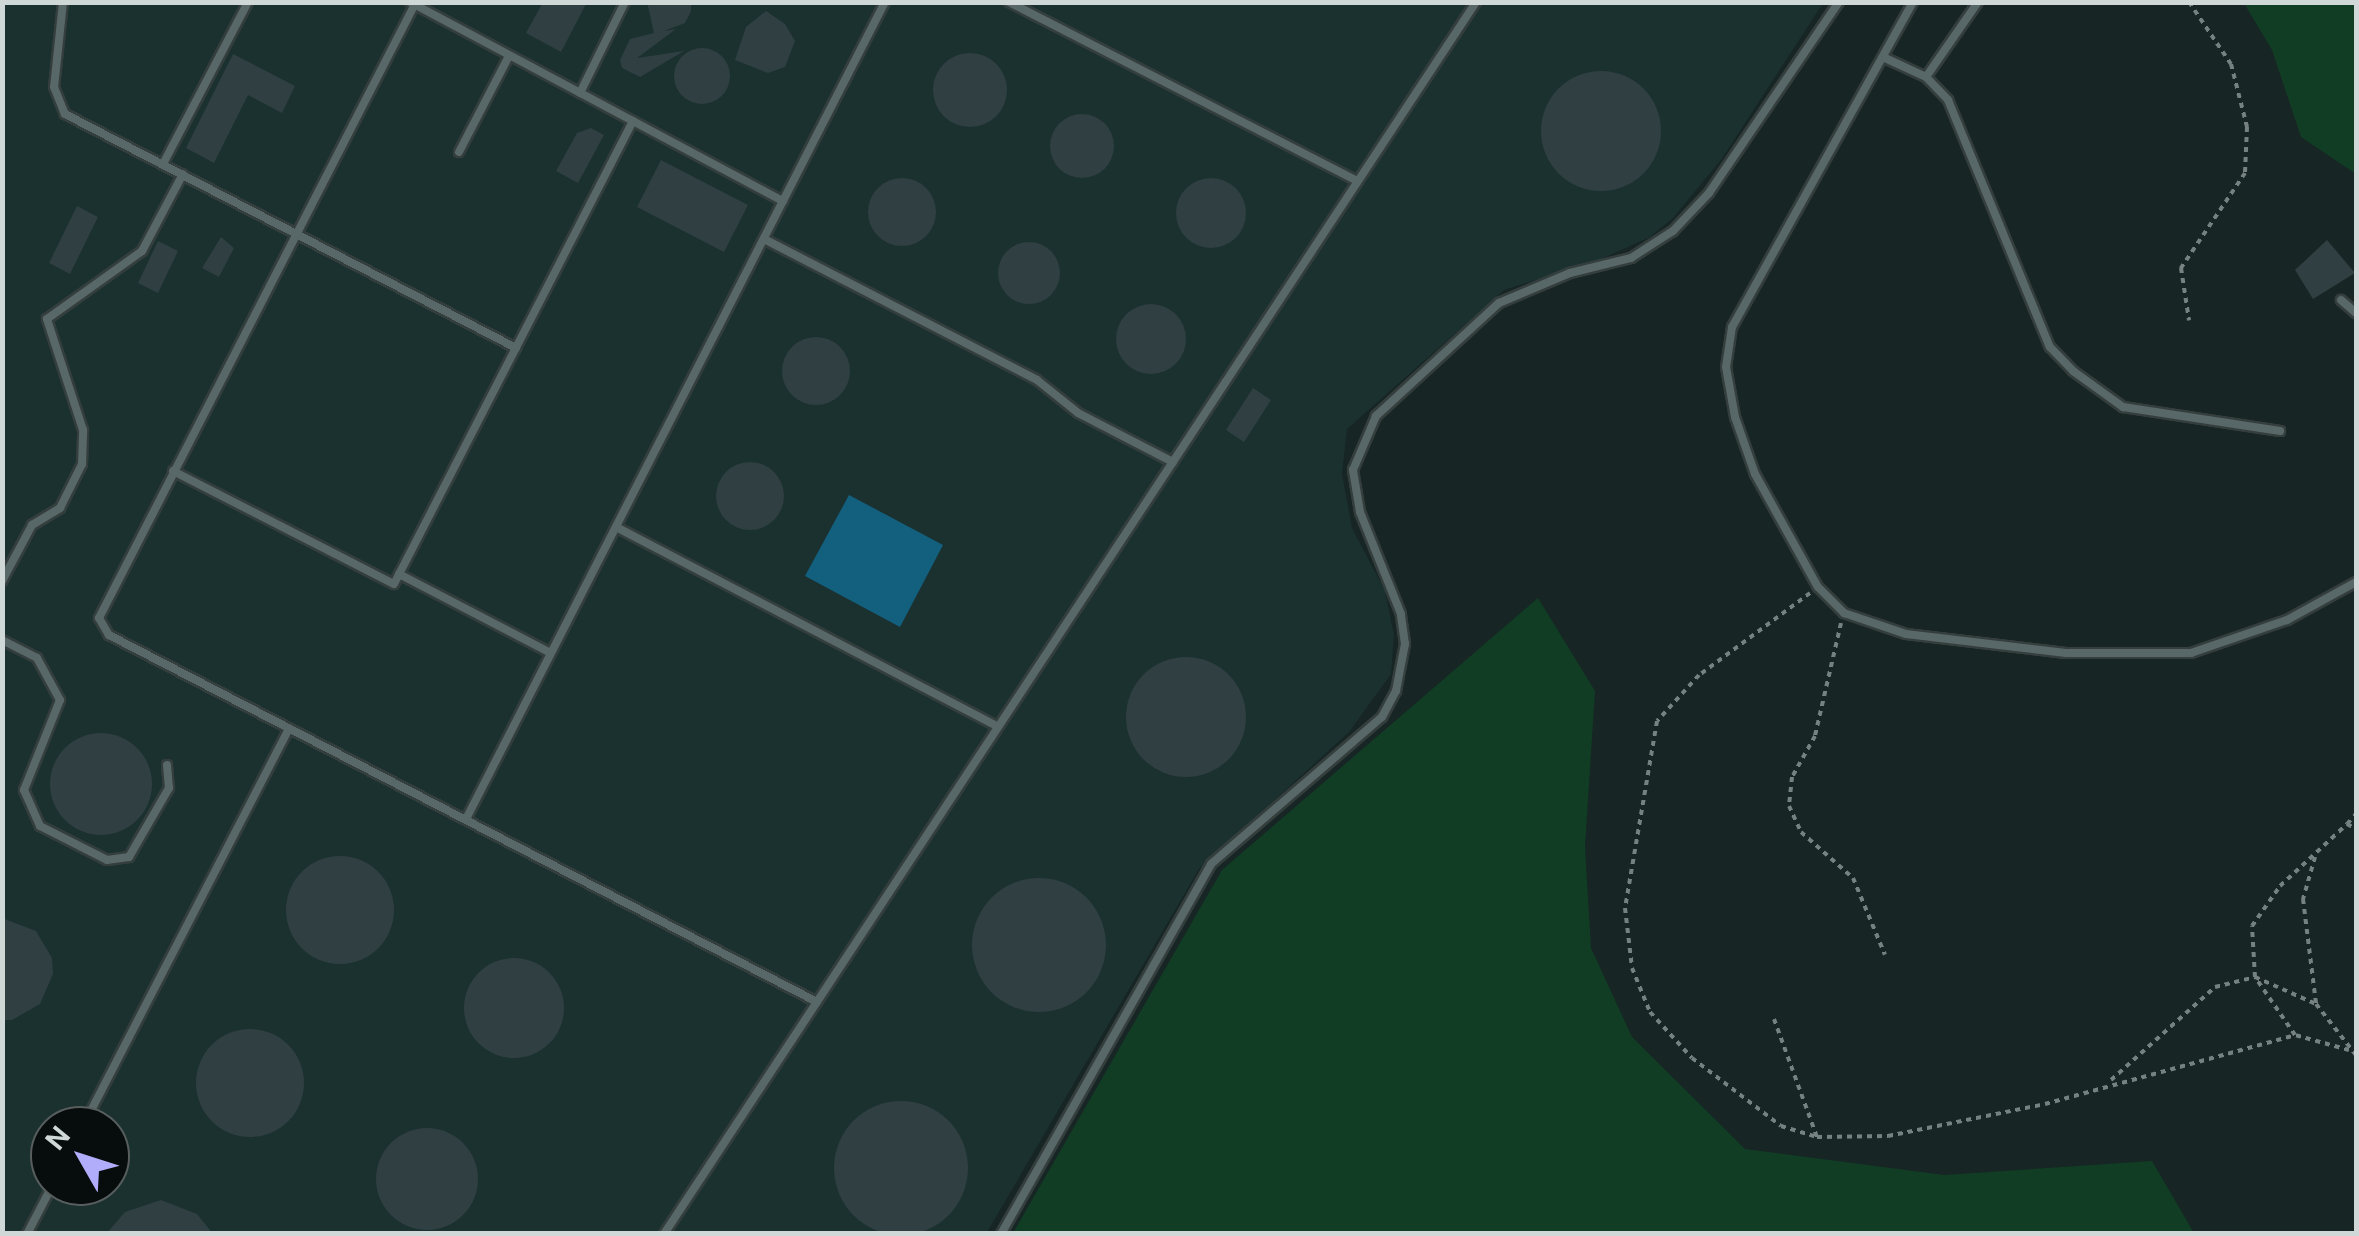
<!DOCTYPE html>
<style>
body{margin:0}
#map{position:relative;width:2359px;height:1236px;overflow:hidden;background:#172524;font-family:"DM Sans",sans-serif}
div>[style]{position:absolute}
.built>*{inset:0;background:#1b3130}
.green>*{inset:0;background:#113d25}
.water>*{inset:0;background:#13607e}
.building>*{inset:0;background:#303f42}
.round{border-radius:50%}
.path>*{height:4px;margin-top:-2px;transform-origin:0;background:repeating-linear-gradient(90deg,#768281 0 5px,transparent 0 10px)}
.roads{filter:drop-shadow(2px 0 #343e3d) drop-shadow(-2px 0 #343e3d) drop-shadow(0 2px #343e3d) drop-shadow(0 -2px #343e3d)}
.service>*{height:8px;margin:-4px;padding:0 4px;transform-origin:4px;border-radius:4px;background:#586767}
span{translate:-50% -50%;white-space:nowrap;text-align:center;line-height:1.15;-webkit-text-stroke:8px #070c0c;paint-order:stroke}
.frame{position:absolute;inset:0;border:5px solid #cfd8d7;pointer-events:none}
.north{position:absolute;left:30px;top:1106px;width:100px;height:100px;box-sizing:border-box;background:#070c0c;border:2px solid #575e5d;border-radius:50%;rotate:309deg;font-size:28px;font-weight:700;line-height:40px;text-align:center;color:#cfd8d7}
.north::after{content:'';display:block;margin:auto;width:35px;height:45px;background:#b1adfa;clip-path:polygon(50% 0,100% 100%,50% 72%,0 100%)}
</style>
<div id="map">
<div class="built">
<i style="clip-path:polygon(evenodd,2px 3px,1823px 3px,1721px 160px,1673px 218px,1650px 237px,1599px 260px,1504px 290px,1347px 429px,1342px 474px,1352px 528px,1385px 591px,1394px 635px,1391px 674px,1349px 732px,1199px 869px,986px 1234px,3px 1233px,2px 3px,50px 1126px,110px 1126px,110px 1186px,50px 1186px,50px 1126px)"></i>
</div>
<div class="green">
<i style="clip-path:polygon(2244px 3px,2356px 3px,2356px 174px,2301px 137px,2272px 50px)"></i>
<i style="clip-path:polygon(1538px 598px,1595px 691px,1585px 847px,1591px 948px,1632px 1037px,1745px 1149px,1944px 1175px,2152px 1161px,2194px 1233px,1013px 1233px,1222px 870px)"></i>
</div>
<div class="water">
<i style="clip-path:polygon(849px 495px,943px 545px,900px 627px,805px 576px)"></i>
</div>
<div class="building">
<i style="clip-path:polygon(543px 2px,587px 2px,561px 52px,526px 33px)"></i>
<i style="clip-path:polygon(647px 2px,691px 2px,691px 11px,685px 23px,664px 31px,676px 29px,637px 58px,684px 51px,640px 77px,622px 68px,620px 60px,630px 39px,654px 33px)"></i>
<i style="clip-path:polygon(766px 11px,785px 24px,795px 41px,785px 67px,768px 73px,735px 60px,746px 27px)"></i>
<i class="round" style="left:674px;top:48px;width:56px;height:56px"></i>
<i class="round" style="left:933px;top:53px;width:74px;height:74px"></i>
<i style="clip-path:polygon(233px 54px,295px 86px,282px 113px,248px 95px,214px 163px,186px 148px)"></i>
<i class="round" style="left:1541px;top:71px;width:120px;height:120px"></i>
<i class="round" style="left:1050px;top:114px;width:64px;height:64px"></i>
<i style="clip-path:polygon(591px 128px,604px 135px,578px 183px,556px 171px,577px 133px)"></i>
<i style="clip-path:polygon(661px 160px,748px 205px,724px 252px,637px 207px)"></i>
<i class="round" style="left:1176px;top:178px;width:70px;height:70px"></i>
<i class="round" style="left:868px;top:178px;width:68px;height:68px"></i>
<i style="clip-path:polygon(77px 206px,98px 217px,70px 274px,49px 263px)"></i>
<i style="clip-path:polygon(221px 237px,234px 248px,219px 277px,202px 268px)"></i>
<i style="clip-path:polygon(2327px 240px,2355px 273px,2313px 299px,2295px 270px)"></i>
<i style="clip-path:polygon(158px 241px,178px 251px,158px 293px,138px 283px)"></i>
<i class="round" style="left:998px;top:242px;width:62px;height:62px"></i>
<i class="round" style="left:1116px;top:304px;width:70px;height:70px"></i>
<i class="round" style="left:782px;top:337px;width:68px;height:68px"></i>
<i style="clip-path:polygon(1253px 388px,1271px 400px,1244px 442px,1226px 430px)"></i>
<i class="round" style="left:716px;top:462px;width:68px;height:68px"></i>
<i class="round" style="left:1126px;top:657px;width:120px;height:120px"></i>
<i class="round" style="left:50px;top:733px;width:102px;height:102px"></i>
<i class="round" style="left:286px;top:856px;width:108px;height:108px"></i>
<i class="round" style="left:972px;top:878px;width:134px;height:134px"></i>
<i style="clip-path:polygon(2px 918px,36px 931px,52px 958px,53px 974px,40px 1004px,12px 1020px,2px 1020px)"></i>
<i class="round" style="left:464px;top:958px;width:100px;height:100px"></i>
<i class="round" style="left:196px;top:1029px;width:108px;height:108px"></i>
<i class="round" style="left:834px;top:1101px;width:134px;height:134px"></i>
<i class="round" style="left:376px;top:1128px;width:102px;height:102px"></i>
<i style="clip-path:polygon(161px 1200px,197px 1214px,213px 1234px,106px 1234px,125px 1212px)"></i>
</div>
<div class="path">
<i style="left:2189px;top:2px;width:75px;rotate:55.9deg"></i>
<i style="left:2231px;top:64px;width:65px;rotate:75.7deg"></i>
<i style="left:2247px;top:127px;width:46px;rotate:92.5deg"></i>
<i style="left:2245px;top:173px;width:115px;rotate:124deg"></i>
<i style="left:2181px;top:268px;width:53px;rotate:81.3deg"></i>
<i style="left:1810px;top:593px;width:138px;rotate:143.5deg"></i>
<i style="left:1699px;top:675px;width:62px;rotate:132.4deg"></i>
<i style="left:1657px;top:721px;width:190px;rotate:99.7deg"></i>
<i style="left:1625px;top:908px;width:60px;rotate:83.3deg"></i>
<i style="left:1632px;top:968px;width:48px;rotate:67.8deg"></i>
<i style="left:1650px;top:1012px;width:62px;rotate:47.6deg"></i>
<i style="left:1692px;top:1058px;width:112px;rotate:37.4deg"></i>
<i style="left:1781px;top:1126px;width:38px;rotate:17deg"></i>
<i style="left:1817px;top:1137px;width:71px;rotate:-0.8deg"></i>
<i style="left:1888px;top:1136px;width:160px;rotate:-11.5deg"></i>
<i style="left:2045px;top:1104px;width:259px;rotate:-15.4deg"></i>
<i style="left:1841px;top:623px;width:116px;rotate:103deg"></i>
<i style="left:1815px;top:736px;width:47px;rotate:119.3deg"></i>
<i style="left:1792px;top:777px;width:29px;rotate:96deg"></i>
<i style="left:1789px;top:806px;width:29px;rotate:65deg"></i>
<i style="left:1801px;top:832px;width:69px;rotate:41.5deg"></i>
<i style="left:1853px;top:878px;width:83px;rotate:67.4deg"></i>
<i style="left:2347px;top:824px;width:13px;rotate:-48deg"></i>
<i style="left:2315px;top:857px;width:44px;rotate:105.9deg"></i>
<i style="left:2303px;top:899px;width:106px;rotate:82.9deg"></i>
<i style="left:2316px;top:1004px;width:65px;rotate:51.9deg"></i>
<i style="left:1774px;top:1019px;width:126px;rotate:70deg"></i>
<i style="left:2349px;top:1050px;width:56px;rotate:-164.5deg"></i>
<i style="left:2295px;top:1035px;width:70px;rotate:-124.6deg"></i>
<i style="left:2255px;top:977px;width:51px;rotate:-93.4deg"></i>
<i style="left:2252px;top:926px;width:49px;rotate:-55deg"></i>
<i style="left:2280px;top:886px;width:91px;rotate:-42.8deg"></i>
<i style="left:2347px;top:824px;width:10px;rotate:29deg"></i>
<i style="left:2111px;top:1080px;width:140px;rotate:-41.8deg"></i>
<i style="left:2215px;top:987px;width:41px;rotate:-14deg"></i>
<i style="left:2255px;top:977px;width:67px;rotate:23.9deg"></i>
</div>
<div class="roads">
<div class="service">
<i style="left:63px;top:2px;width:85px;rotate:96deg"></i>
<i style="left:54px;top:87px;width:29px;rotate:68deg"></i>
<i style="left:65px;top:114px;width:508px;rotate:27.42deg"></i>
<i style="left:410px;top:2px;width:423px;rotate:28.1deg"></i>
<i style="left:416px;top:2px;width:693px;rotate:117.23deg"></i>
<i style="left:99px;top:618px;width:20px;rotate:60deg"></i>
<i style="left:109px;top:635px;width:797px;rotate:27.4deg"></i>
<i style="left:1009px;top:2px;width:392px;rotate:27.2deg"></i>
<i style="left:1913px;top:2px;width:372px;rotate:119.1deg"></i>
<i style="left:1732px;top:327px;width:40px;rotate:98.5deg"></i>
<i style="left:1726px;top:367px;width:51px;rotate:79.8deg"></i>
<i style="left:1735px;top:417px;width:60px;rotate:70.7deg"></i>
<i style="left:1755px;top:474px;width:129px;rotate:60.9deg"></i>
<i style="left:1818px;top:587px;width:37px;rotate:45deg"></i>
<i style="left:1844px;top:613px;width:65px;rotate:18.7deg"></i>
<i style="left:1906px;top:634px;width:161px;rotate:6.8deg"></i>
<i style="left:2066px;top:653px;width:125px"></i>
<i style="left:2191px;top:653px;width:102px;rotate:-19deg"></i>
<i style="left:2287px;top:620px;width:79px;rotate:-28.8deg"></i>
<i style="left:1885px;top:58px;width:45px;rotate:24.9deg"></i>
<i style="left:1926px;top:77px;width:32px;rotate:46deg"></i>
<i style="left:1948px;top:100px;width:267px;rotate:67.6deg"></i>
<i style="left:2050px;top:347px;width:33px;rotate:46deg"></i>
<i style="left:2073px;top:371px;width:62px;rotate:35.8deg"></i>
<i style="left:2123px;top:407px;width:159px;rotate:8.7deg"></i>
<i style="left:1926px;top:77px;width:91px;rotate:-55.3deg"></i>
<i style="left:580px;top:93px;width:102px;rotate:-63.7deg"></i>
<i style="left:459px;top:152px;width:108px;rotate:-62.5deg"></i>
<i style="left:163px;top:164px;width:183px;rotate:-62.3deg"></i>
<i style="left:764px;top:239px;width:307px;rotate:27.3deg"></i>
<i style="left:1037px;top:380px;width:53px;rotate:38.8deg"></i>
<i style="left:1078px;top:413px;width:107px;rotate:27.3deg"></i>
<i style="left:2341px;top:300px;width:20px;rotate:41deg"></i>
<i style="left:173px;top:471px;width:248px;rotate:27.1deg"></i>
<i style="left:394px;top:584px;width:521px;rotate:-62.7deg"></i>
<i style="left:616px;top:527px;width:431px;rotate:27.6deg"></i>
<i style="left:399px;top:574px;width:171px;rotate:27.5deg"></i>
<i style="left:2px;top:581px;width:64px;rotate:-61.8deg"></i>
<i style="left:32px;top:525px;width:33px;rotate:-31deg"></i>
<i style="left:60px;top:508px;width:49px;rotate:-63.4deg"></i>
<i style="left:82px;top:464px;width:34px;rotate:-88deg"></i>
<i style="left:83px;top:430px;width:117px;rotate:-108deg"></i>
<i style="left:47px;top:319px;width:117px;rotate:-35.6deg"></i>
<i style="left:142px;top:251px;width:87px;rotate:-62deg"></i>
<i style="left:2px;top:640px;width:39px;rotate:27deg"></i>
<i style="left:37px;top:658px;width:48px;rotate:61.3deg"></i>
<i style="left:60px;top:700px;width:97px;rotate:111.8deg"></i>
<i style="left:24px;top:790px;width:39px;rotate:66deg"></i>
<i style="left:40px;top:826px;width:75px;rotate:26.9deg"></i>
<i style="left:107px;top:860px;width:22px;rotate:-8deg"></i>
<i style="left:129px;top:857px;width:80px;rotate:-59.9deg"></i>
<i style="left:169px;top:788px;width:23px;rotate:-95deg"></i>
<i style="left:466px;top:819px;width:918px;rotate:-62.85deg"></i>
<i style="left:83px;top:1126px;width:448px;rotate:-62.6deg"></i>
<i style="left:27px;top:1234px;width:54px;rotate:-62.5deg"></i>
<i style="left:664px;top:1234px;width:1476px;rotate:-56.61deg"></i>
<i style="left:1001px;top:1234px;width:425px;rotate:-60.4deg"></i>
<i style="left:1211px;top:864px;width:225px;rotate:-40.7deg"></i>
<i style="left:1382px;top:717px;width:30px;rotate:-62deg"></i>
<i style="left:1396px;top:691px;width:48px;rotate:-79.2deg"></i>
<i style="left:1405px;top:644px;width:30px;rotate:-98deg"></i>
<i style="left:1401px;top:614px;width:110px;rotate:-111.9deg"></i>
<i style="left:1360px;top:512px;width:43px;rotate:-99.5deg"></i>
<i style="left:1353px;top:470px;width:59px;rotate:-66.9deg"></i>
<i style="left:1376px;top:416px;width:167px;rotate:-42.6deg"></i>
<i style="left:1499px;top:303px;width:77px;rotate:-22.9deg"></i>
<i style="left:1570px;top:273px;width:63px;rotate:-13.8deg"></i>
<i style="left:1631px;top:258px;width:50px;rotate:-32.7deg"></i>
<i style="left:1673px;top:231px;width:52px;rotate:-46.5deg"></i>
<i style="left:1709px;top:193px;width:231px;rotate:-55.8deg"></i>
</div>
</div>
<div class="frame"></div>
<div class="north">N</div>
</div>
